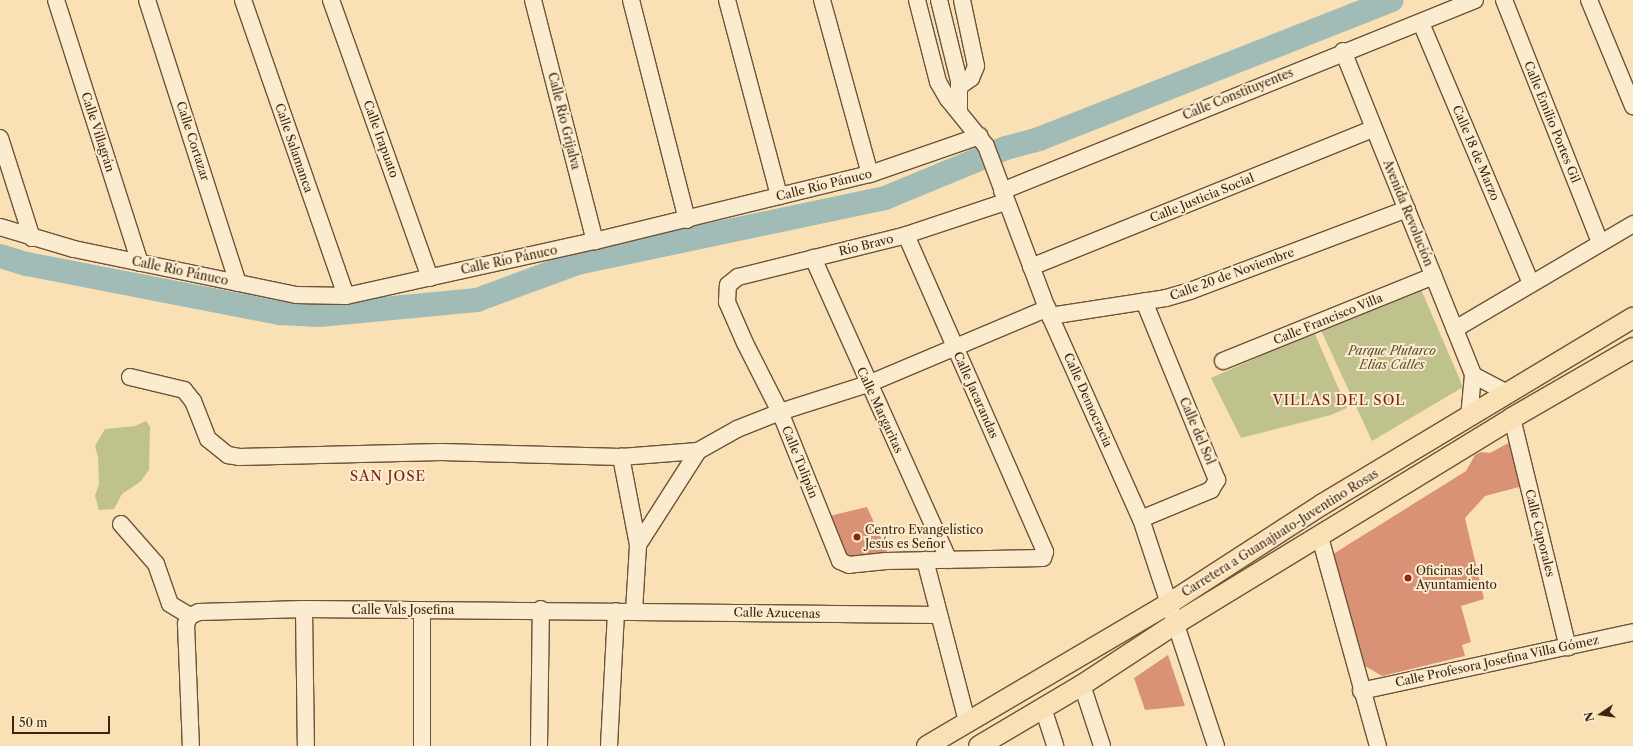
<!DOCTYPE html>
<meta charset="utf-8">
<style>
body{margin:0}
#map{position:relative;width:1633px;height:746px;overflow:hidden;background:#fae1b5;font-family:"Libre Caslon Text",serif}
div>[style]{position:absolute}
.green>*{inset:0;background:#bfc28d}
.river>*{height:24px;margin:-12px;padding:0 12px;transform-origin:12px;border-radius:12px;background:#a1bbb6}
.building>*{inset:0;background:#d99275}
.roads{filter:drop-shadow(1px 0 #6d5339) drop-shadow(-1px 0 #6d5339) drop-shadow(0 1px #6d5339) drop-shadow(0 -1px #6d5339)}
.minor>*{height:16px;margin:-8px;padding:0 8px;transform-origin:8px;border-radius:8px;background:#fceccf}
.major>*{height:20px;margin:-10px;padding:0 10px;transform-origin:10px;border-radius:10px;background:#fae1b5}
.dots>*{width:11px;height:11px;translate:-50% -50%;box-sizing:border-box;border:2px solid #fceccf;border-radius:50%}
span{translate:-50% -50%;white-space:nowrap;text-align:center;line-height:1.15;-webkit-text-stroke:4px #fceccf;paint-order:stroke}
.street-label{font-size:12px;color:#3e2410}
.park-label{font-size:12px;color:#5e4c2f;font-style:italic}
.poi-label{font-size:12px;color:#3e2410}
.left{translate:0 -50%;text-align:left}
.quarter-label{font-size:14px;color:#7a1f14;letter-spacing:1px}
.north{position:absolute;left:1581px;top:694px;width:40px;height:40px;-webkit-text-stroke:3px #fceccf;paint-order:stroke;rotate:257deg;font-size:11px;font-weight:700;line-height:16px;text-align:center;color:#3e2410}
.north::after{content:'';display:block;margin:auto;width:14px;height:18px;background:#3e2410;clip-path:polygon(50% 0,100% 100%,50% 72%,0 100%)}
.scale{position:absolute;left:12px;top:716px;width:98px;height:18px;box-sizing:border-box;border:2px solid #3e2410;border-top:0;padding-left:5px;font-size:12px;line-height:14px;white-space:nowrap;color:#3e2410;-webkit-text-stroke:3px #fceccf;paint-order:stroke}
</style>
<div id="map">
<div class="green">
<i style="clip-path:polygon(1420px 287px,1463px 387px,1372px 441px,1320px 328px)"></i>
<i style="clip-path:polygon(1314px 332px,1347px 408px,1331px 415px,1241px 438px,1211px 378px)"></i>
<i style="clip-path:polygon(146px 421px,150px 427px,149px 470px,140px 482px,122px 494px,114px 509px,99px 510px,95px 496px,99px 484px,98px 457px,95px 446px,105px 429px,135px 426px)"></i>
</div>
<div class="river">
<i style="left:0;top:256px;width:28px;rotate:17deg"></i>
<i style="left:27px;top:264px;width:258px;rotate:11deg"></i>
<i style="left:280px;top:313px;width:39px;rotate:3deg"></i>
<i style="left:319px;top:315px;width:159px;rotate:-5.4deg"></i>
<i style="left:477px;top:300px;width:107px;rotate:-20.3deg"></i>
<i style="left:577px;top:263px;width:315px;rotate:-11.9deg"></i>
<i style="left:885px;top:198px;width:131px;rotate:-22.5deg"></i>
<i style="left:1006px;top:148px;width:34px;rotate:-15deg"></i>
<i style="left:1039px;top:139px;width:379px;rotate:-21.5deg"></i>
</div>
<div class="building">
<i style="clip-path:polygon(1512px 441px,1523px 486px,1485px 496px,1465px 518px,1484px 599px,1461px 606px,1471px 642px,1462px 645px,1465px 656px,1382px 676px,1362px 664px,1330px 556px,1466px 471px,1475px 455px,1481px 452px,1490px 453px)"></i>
<i style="clip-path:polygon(867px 507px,890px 558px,841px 559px,825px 517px)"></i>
<i style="clip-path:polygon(1168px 655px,1185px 706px,1145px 710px,1134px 678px)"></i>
</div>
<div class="roads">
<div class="minor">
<i style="left:56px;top:0;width:276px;rotate:72.3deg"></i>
<i style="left:147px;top:0;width:297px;rotate:72.2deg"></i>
<i style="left:243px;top:0;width:313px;rotate:70.8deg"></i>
<i style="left:331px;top:0;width:295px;rotate:70.4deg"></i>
<i style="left:533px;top:0;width:249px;rotate:75.6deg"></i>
<i style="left:631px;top:0;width:227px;rotate:75.7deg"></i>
<i style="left:727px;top:0;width:203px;rotate:75.1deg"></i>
<i style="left:822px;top:0;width:180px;rotate:74.6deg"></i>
<i style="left:917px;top:0;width:85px;rotate:75.6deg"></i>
<i style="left:938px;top:82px;width:20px;rotate:60deg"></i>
<i style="left:948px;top:99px;width:60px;rotate:51deg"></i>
<i style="left:986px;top:146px;width:182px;rotate:69.4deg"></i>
<i style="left:1050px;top:316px;width:222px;rotate:65.9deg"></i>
<i style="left:1141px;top:519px;width:239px;rotate:71.7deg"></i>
<i style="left:939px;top:0;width:83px;rotate:76.1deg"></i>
<i style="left:959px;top:81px;width:30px;rotate:90deg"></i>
<i style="left:1504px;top:0;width:261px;rotate:68.4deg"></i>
<i style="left:1589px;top:0;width:115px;rotate:67.5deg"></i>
<i style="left:1421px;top:23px;width:282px;rotate:67.1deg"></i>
<i style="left:1343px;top:51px;width:349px;rotate:68.1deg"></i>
<i style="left:1473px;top:375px;width:42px;rotate:95.4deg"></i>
<i style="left:960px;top:86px;width:14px;rotate:-36deg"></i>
<i style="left:971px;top:78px;width:13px;rotate:-67deg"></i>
<i style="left:976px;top:66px;width:67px;rotate:-102deg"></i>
<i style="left:0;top:138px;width:105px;rotate:72.3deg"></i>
<i style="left:1002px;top:191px;width:510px;rotate:-21.99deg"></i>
<i style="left:0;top:227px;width:77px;rotate:16.6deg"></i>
<i style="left:74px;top:249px;width:227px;rotate:11.7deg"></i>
<i style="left:296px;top:295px;width:50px;rotate:1.1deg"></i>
<i style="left:346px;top:296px;width:255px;rotate:-12.5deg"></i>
<i style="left:595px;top:241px;width:283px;rotate:-13.7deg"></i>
<i style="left:870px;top:174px;width:116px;rotate:-19.1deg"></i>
<i style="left:906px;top:235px;width:346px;rotate:66.3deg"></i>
<i style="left:1045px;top:552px;width:6px;rotate:108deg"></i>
<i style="left:1043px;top:558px;width:157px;rotate:178.9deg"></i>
<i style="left:886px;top:561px;width:37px;rotate:174deg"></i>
<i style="left:849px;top:565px;width:10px;rotate:-156deg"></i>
<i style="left:840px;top:561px;width:161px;rotate:-111.9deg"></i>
<i style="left:780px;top:412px;width:77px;rotate:-116.9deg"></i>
<i style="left:745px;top:343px;width:45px;rotate:-113.7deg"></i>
<i style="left:727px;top:302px;width:17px;rotate:-87deg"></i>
<i style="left:728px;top:285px;width:13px;rotate:-39deg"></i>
<i style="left:738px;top:277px;width:173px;rotate:-14deg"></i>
<i style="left:906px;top:235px;width:104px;rotate:-18.4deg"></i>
<i style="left:813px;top:258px;width:331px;rotate:65.8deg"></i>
<i style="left:1031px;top:267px;width:369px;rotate:-22deg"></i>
<i style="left:1050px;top:316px;width:117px;rotate:-8.8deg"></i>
<i style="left:1166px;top:298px;width:25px;rotate:-16deg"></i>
<i style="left:1190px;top:291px;width:232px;rotate:-20.7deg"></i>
<i style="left:1455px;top:329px;width:207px;rotate:-30.5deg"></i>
<i style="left:1223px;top:361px;width:227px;rotate:-22deg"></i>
<i style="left:1473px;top:375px;width:41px;rotate:27.8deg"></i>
<i style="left:130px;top:377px;width:56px;rotate:13.5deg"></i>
<i style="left:184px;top:390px;width:14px;rotate:51deg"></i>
<i style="left:193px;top:401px;width:41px;rotate:68.5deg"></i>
<i style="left:208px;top:439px;width:26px;rotate:39deg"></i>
<i style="left:228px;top:455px;width:11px;rotate:10deg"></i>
<i style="left:239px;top:457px;width:202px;rotate:-1.4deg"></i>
<i style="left:441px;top:452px;width:180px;rotate:1.6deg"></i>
<i style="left:1512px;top:418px;width:236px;rotate:76.3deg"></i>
<i style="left:1141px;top:519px;width:76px;rotate:-22.5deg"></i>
<i style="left:1211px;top:490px;width:12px;rotate:-59deg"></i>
<i style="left:1217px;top:480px;width:193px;rotate:-112.2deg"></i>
<i style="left:121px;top:524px;width:53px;rotate:48.8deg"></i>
<i style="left:156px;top:564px;width:42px;rotate:70.7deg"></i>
<i style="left:170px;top:604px;width:23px;rotate:31deg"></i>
<i style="left:1320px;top:537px;width:217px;rotate:74.5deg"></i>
<i style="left:638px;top:545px;width:90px;rotate:-100.9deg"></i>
<i style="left:621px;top:457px;width:77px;rotate:-4.5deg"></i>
<i style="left:925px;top:560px;width:166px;rotate:75.4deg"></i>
<i style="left:304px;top:609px;width:137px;rotate:89.2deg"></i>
<i style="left:634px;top:611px;width:66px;rotate:-86.5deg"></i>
<i style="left:638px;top:545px;width:112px;rotate:-57.4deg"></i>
<i style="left:698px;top:451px;width:45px;rotate:-29.4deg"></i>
<i style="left:737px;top:429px;width:46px;rotate:-21.6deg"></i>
<i style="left:780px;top:412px;width:92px;rotate:-17.7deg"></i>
<i style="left:868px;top:384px;width:195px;rotate:-22.9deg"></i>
<i style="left:190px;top:616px;width:10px;rotate:-24deg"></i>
<i style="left:199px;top:612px;width:105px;rotate:-1.6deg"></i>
<i style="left:304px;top:609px;width:634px;rotate:0.54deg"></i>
<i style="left:190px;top:616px;width:9px;rotate:117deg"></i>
<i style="left:186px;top:624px;width:122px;rotate:87.7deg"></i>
<i style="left:1082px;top:685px;width:64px;rotate:71.8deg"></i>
<i style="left:1361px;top:691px;width:278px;rotate:-12.2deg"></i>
<i style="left:1043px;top:708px;width:40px;rotate:72deg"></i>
<i style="left:422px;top:746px;width:136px;rotate:-90deg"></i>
<i style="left:539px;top:746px;width:137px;rotate:-89.2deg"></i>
<i style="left:609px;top:746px;width:135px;rotate:-87deg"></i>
</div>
<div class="major">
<i style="left:927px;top:746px;width:282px;rotate:-30.5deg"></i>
<i style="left:1170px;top:603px;width:182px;rotate:-32.9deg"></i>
<i style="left:1323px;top:504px;width:362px;rotate:-31deg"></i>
<i style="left:979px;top:746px;width:120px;rotate:-30.6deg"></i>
<i style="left:1082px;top:685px;width:111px;rotate:-33.3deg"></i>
<i style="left:1175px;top:624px;width:395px;rotate:-31.4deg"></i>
<i style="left:1512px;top:418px;width:140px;rotate:-30deg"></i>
</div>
</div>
<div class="dots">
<i style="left:857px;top:537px;background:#8f2418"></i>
<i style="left:1408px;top:578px;background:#8f2418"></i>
</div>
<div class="street-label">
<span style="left:1238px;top:94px;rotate:-22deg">Calle Constituyentes</span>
<span style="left:564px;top:121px;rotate:76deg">Calle Río Grijalva</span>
<span style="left:1552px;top:122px;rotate:68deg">Calle Emilio Portes Gil</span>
<span style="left:98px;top:132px;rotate:72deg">Calle Villagrán</span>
<span style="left:381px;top:139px;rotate:70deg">Calle Irapuato</span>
<span style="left:193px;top:141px;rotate:72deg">Calle Cortazar</span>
<span style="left:294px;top:148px;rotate:71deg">Calle Salamanca</span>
<span style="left:1476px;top:153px;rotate:67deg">Calle 18 de Marzo</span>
<span style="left:824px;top:185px;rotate:-14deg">Calle Río Pánuco</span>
<span style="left:1202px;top:198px;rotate:-22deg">Calle Justicia Social</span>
<span style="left:1408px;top:213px;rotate:68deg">Avenida Revolución</span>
<span style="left:866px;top:245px;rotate:-14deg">Río Bravo</span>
<span style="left:509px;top:260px;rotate:-12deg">Calle Río Pánuco</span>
<span style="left:180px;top:271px;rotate:12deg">Calle Río Pánuco</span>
<span style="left:1232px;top:274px;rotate:-20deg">Calle 20 de Noviembre</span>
<span style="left:1328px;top:319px;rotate:-22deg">Calle Francisco Villa</span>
<span style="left:976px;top:395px;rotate:66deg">Calle Jacarandas</span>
<span style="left:1088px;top:400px;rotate:66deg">Calle Democracia</span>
<span style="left:880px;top:410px;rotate:65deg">Calle Margaritas</span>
<span style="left:1197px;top:431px;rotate:67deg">Calle del Sol</span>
<span style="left:800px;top:462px;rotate:68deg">Calle Tulipán</span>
<span style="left:1280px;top:533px;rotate:-32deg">Carretera a Guanajuato-Juventino Rosas</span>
<span style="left:1540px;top:533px;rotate:76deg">Calle Caporales</span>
<span style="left:403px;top:610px">Calle Vals Josefina</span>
<span style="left:777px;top:613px;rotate:1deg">Calle Azucenas</span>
<span style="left:1497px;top:661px;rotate:-12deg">Calle Profesora Josefina Villa Gómez</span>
</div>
<div class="park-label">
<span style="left:1392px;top:358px">Parque Plutarco<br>Elias Calles</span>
</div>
<div class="poi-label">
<span class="left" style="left:865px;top:537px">Centro Evangelístico<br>Jesús es Señor</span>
<span class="left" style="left:1416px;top:578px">Oficinas del<br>Ayuntamiento</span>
</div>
<div class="quarter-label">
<span style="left:1339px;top:400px">VILLAS DEL SOL</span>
<span style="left:388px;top:476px">SAN JOSE</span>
</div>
<div class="north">N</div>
<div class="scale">50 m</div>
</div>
